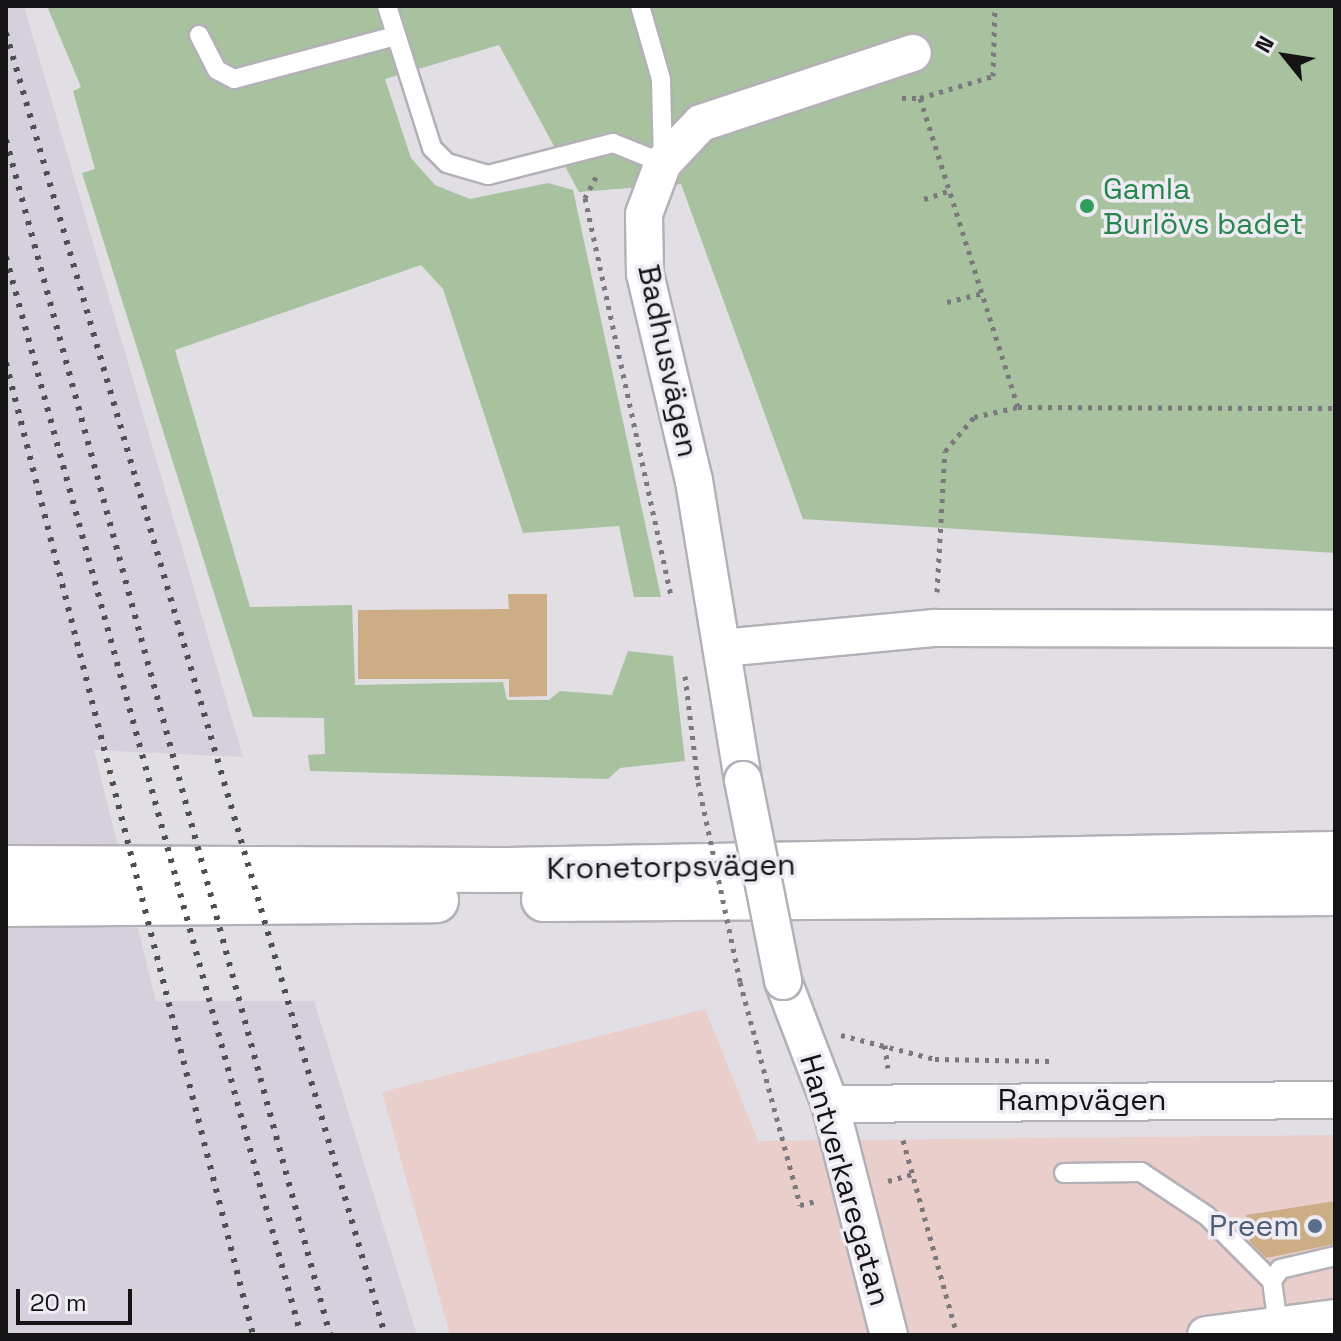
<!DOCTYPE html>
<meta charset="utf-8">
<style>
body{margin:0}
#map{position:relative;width:1341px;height:1341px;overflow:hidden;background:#e1dee4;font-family:"Space Grotesk",sans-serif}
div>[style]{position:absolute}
.commercial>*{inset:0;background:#e9cecb}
.built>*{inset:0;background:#d6d0dd}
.green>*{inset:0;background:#a8c29f}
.building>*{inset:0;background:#cdad85}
.path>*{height:5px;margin-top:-2.5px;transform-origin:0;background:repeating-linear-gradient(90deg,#7b797d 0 4px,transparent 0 10px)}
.roads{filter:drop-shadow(2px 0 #b3b0b7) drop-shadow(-2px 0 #b3b0b7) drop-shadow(0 2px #b3b0b7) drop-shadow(0 -2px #b3b0b7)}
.service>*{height:18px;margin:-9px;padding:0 9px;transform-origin:9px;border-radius:9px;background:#fff}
.minor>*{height:36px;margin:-18px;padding:0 18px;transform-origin:18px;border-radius:18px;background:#fff}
.secondary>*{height:44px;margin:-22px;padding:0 22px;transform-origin:22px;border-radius:22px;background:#fff}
.rail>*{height:6px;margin-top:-3px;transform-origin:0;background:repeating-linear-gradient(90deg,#4f4e51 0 4px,transparent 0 12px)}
.path-bridge>*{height:5px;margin-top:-2.5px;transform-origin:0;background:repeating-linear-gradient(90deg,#7b797d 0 4px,transparent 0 10px)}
.bridges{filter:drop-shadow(2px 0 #b3b0b7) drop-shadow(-2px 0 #b3b0b7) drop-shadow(0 2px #b3b0b7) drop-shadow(0 -2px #b3b0b7)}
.minor-bridge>*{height:36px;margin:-18px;padding:0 18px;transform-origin:18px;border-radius:18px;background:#fff}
.dots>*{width:22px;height:22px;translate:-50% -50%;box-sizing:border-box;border:4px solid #eeebf2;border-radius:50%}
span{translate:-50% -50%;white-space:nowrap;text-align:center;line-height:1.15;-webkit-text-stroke:7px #eeebf2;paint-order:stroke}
.leisure-label{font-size:30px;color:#27864d}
.left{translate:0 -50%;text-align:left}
.street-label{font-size:30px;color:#141315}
.service-label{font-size:30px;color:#4e5e75}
.right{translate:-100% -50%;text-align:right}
.frame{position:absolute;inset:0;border:8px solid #141315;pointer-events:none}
.north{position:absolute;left:1245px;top:16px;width:80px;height:80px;-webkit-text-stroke:6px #eeebf2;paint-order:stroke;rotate:300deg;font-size:22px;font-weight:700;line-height:32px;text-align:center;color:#141315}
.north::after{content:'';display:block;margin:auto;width:28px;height:36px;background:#141315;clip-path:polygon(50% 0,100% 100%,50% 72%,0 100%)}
.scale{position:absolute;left:16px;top:1289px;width:116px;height:36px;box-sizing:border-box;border:4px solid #141315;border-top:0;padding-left:10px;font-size:24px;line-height:28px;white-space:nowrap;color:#141315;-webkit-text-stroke:6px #eeebf2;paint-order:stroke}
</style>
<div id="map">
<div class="commercial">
<i style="clip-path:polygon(705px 1009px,758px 1141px,1335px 1135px,1335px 1335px,450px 1335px,382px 1092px)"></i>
</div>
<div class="built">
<i style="clip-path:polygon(6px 6px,24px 6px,243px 757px,94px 750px,156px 1001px,314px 1001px,417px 1335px,6px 1335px)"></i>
</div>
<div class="green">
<i style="clip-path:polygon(47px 6px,1335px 6px,1335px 553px,803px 519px,681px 184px,579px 192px,499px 45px,385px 79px,411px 158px,435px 185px,470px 199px,548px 183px,573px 190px,661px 597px,634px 597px,619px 526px,523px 533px,443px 289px,421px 265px,175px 350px,250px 607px,352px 605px,355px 685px,503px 682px,507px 700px,549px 700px,560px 691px,612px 695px,628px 651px,673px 656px,685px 761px,620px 768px,608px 779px,310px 771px,308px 755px,325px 754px,324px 718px,253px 717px,82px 173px,95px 169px,73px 91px,81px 87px)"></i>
</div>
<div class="building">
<i style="clip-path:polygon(508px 594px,547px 594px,547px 696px,509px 697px,509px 679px,358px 679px,358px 610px,509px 609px)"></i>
<i style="clip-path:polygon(1335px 1201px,1335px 1244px,1266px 1258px,1250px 1242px,1246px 1215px)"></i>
</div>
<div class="path">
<i style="left:902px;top:98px;width:18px"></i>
<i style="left:920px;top:98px;width:324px;rotate:72.4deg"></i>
<i style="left:1018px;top:407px;width:317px;rotate:0.2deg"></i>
<i style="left:920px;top:98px;width:76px;rotate:-16.8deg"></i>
<i style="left:993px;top:76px;width:70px;rotate:-88.4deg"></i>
<i style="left:596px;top:177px;width:24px;rotate:118deg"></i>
<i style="left:585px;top:198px;width:406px;rotate:77.8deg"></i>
<i style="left:924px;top:199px;width:26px;rotate:-18deg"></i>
<i style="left:947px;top:302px;width:36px;rotate:-14deg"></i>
<i style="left:937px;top:592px;width:141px;rotate:-86.8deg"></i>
<i style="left:945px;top:451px;width:45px;rotate:-49.5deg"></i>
<i style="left:974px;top:417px;width:45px;rotate:-12.8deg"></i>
<i style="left:685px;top:676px;width:107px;rotate:83deg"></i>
<i style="left:740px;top:982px;width:231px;rotate:74.9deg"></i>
<i style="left:800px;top:1205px;width:16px;rotate:-14deg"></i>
<i style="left:841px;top:1035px;width:97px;rotate:14.3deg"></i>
<i style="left:935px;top:1059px;width:117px;rotate:1deg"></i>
<i style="left:885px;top:1045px;width:23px;rotate:83deg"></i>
<i style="left:903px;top:1140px;width:202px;rotate:74.5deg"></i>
<i style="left:888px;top:1181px;width:25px;rotate:-16deg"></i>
</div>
<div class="roads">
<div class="service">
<i style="left:387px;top:6px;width:149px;rotate:72.4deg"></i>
<i style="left:432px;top:148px;width:21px;rotate:45deg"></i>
<i style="left:447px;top:163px;width:43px;rotate:16.3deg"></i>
<i style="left:488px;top:175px;width:129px;rotate:-14.4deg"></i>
<i style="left:613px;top:143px;width:54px;rotate:21.8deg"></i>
<i style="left:663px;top:163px;width:84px;rotate:-91.4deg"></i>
<i style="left:661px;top:79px;width:76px;rotate:-106deg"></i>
<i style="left:199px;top:35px;width:39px;rotate:63deg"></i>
<i style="left:217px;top:70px;width:19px;rotate:28deg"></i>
<i style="left:234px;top:79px;width:168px;rotate:-14.9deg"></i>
<i style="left:1064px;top:1173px;width:77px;rotate:-0.7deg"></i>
<i style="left:1141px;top:1172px;width:79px;rotate:33.7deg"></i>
<i style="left:1207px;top:1216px;width:92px;rotate:45deg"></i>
<i style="left:1278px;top:1326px;width:45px;rotate:-97.6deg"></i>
<i style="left:1272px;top:1281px;width:14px;rotate:-56deg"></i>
<i style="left:1280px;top:1269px;width:57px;rotate:-13.3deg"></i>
</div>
<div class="minor">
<i style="left:722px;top:648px;width:214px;rotate:-5.4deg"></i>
<i style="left:935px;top:628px;width:400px;rotate:0.1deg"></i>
<i style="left:743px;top:780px;width:303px;rotate:-99.3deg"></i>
<i style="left:694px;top:481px;width:213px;rotate:-103.3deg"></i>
<i style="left:645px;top:274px;width:60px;rotate:-91deg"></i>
<i style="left:644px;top:214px;width:54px;rotate:-69.6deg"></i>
<i style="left:663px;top:163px;width:55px;rotate:-46.5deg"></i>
<i style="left:701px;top:123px;width:223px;rotate:-18.3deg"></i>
<i style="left:783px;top:981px;width:132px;rotate:69.1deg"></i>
<i style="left:830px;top:1104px;width:238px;rotate:75.7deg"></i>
<i style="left:830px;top:1104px;width:505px;rotate:-0.45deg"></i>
<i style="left:1206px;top:1335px;width:130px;rotate:-7.5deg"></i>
</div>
<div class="secondary">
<i style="left:6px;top:868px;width:502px;rotate:0.23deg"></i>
<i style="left:508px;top:870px;width:827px;rotate:-1.11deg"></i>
<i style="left:544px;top:899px;width:791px;rotate:-0.43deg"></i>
<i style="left:6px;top:904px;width:430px;rotate:-0.5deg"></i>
</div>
</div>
<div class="rail">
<i style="left:6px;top:33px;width:1356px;rotate:73.77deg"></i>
<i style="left:6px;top:140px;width:1238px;rotate:74.83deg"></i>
<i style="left:6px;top:257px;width:1118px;rotate:74.7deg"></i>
<i style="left:6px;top:363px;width:1003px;rotate:75.74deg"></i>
</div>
<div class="path-bridge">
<i style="left:698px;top:782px;width:204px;rotate:78.1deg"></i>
</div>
<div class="bridges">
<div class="minor-bridge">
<i style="left:743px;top:780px;width:205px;rotate:78.7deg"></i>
</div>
</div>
<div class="dots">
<i style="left:1087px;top:206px;background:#2e9e5b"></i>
<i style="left:1315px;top:1226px;background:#5c6f8a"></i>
</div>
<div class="leisure-label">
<span class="left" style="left:1103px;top:206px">Gamla<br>Burlövs badet</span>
</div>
<div class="street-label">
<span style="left:668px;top:361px;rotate:78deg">Badhusvägen</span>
<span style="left:671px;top:867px;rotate:-1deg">Kronetorpsvägen</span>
<span style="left:1082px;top:1100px">Rampvägen</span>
<span style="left:845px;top:1180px;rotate:74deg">Hantverkaregatan</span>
</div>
<div class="service-label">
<span class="right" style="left:1299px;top:1226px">Preem</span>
</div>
<div class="frame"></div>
<div class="north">N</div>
<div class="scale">20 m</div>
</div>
